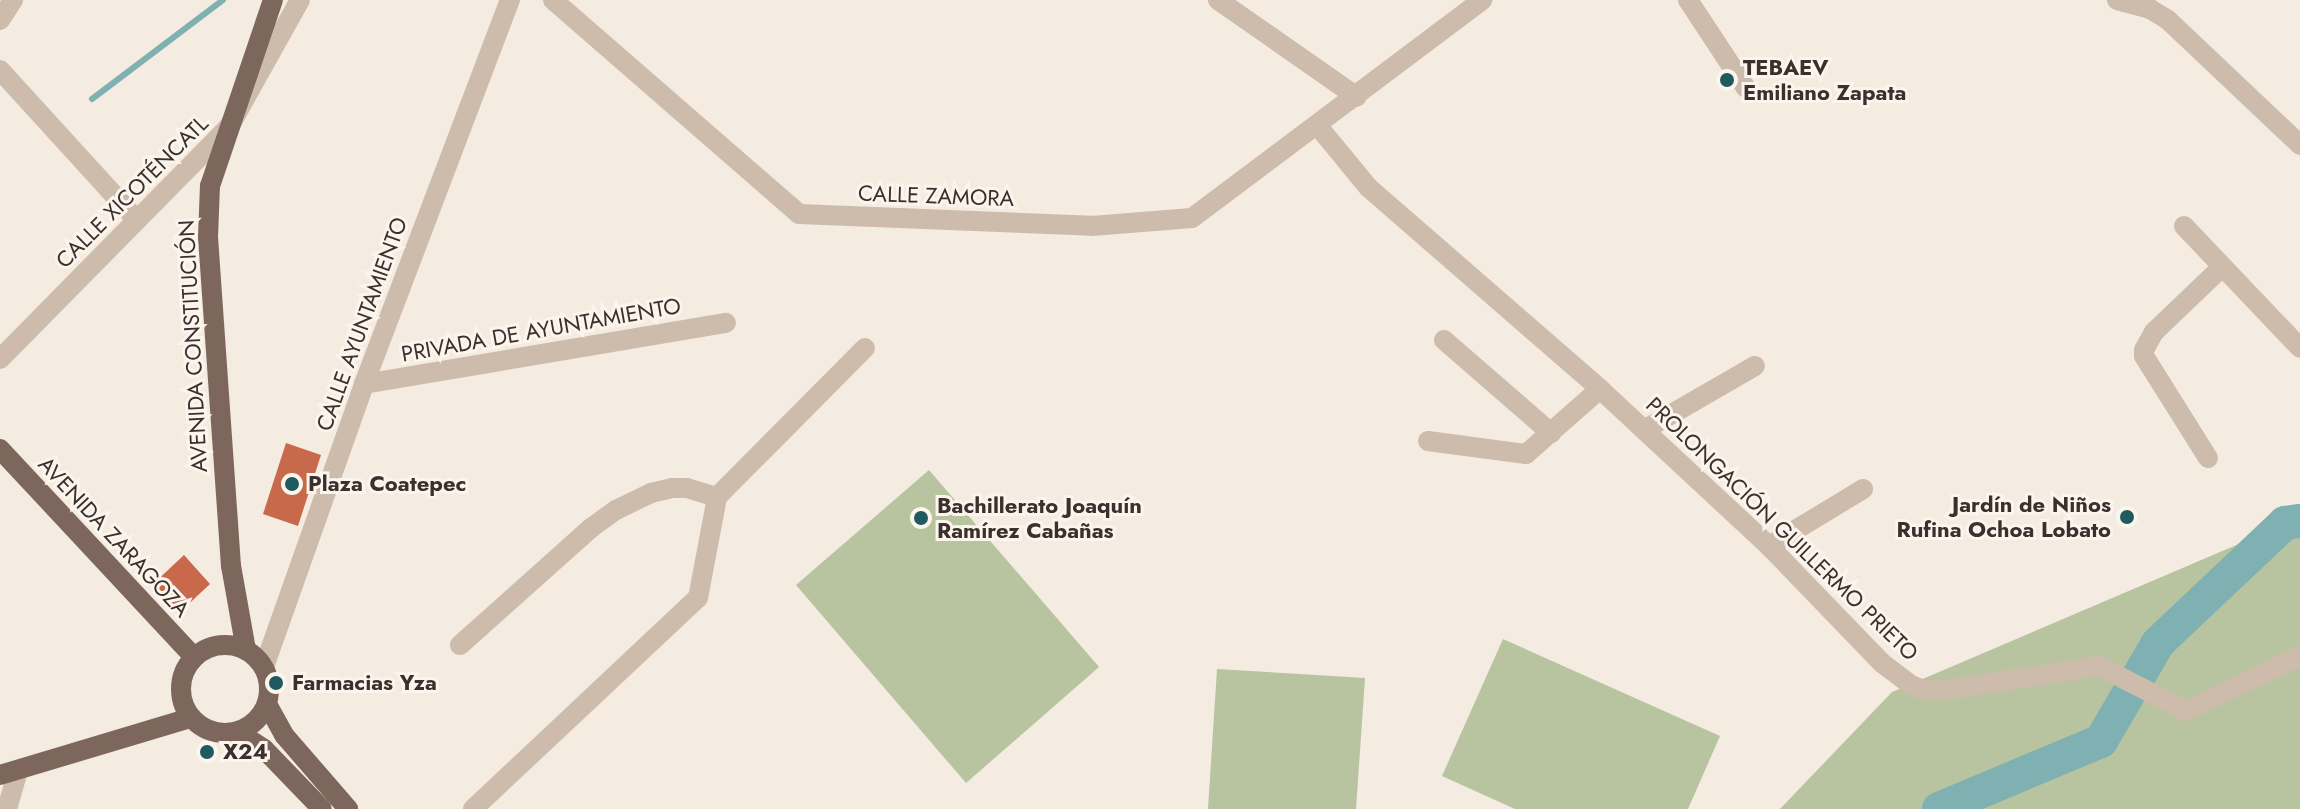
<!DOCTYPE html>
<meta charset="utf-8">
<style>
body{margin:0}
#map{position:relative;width:2300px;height:809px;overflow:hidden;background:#f4ebe1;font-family:Jost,sans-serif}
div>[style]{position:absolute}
.green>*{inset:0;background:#b8c4a0}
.stream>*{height:6px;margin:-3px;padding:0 3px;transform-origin:3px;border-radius:3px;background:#7fb0b2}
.river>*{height:34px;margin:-17px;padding:0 17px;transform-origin:17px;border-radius:17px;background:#7fb0b2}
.building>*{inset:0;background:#c8694b}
.minor>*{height:20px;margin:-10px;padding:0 10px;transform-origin:10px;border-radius:10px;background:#cdbbac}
.major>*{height:20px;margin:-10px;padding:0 10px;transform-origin:10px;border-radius:10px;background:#7d675c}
.major>.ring{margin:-10px;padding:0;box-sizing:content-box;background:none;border:20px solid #7d675c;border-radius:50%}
.dots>*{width:22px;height:22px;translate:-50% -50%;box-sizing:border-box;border:4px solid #fbf5ee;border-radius:50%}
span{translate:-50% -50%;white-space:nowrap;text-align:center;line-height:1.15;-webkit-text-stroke:6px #fbf5ee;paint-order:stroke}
.poi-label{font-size:22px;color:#3b302b;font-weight:700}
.left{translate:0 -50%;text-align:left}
.right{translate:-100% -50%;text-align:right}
.street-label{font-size:22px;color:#3b302b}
</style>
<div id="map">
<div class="green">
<i style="clip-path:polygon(929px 470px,1099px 667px,966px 783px,796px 585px)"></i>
<i style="clip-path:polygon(2300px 518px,2300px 809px,1780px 809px,1892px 692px)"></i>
<i style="clip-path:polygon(1503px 639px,1720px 736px,1688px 809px,1515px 809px,1442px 776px)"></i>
<i style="clip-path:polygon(1217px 669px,1365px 678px,1356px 809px,1208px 809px)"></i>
</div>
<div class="stream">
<i style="left:92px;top:99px;width:164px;rotate:-37.1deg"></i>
</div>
<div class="river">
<i style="left:1939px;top:809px;width:176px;rotate:-22.8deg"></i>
<i style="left:2101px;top:741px;width:113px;rotate:-59.8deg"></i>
<i style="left:2158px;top:643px;width:175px;rotate:-43.4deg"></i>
<i style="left:2285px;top:523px;width:15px;rotate:-8deg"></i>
</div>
<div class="building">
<i style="clip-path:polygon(286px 443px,321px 455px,298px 526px,263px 514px)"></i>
<i style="clip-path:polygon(184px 555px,210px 584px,178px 614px,152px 585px)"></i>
</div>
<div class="minor">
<i style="left:553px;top:0;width:326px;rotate:41deg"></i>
<i style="left:799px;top:214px;width:293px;rotate:2.3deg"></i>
<i style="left:1092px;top:226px;width:100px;rotate:-4.6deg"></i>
<i style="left:1192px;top:218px;width:363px;rotate:-36.9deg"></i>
<i style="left:1218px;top:0;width:169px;rotate:34.9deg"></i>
<i style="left:1688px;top:0;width:105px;rotate:56.6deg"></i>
<i style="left:2117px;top:0;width:34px;rotate:15deg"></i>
<i style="left:2150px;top:9px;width:21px;rotate:31deg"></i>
<i style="left:2168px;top:20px;width:182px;rotate:43.4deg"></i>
<i style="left:0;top:20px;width:24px;rotate:-57deg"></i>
<i style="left:0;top:70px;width:203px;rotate:47.6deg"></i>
<i style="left:1317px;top:125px;width:82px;rotate:50.5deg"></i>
<i style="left:1369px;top:188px;width:306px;rotate:41deg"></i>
<i style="left:1600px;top:389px;width:231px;rotate:42.9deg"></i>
<i style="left:1769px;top:546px;width:163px;rotate:46deg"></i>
<i style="left:1882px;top:663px;width:36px;rotate:37deg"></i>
<i style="left:1911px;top:685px;width:14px;rotate:21deg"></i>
<i style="left:1924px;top:690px;width:22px"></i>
<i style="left:1946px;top:690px;width:155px;rotate:-8.9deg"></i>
<i style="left:2099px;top:666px;width:98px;rotate:27.3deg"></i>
<i style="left:2186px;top:711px;width:127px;rotate:-25.8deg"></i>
<i style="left:2184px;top:226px;width:168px;rotate:46.4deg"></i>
<i style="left:1444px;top:340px;width:142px;rotate:41deg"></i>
<i style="left:0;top:359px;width:326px;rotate:-45.4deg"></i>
<i style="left:229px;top:127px;width:145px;rotate:-60.8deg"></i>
<i style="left:364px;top:384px;width:367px;rotate:-9.6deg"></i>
<i style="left:1644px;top:430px;width:128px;rotate:-30deg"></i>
<i style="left:1428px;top:441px;width:99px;rotate:7.6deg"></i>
<i style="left:1526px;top:454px;width:98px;rotate:-41.3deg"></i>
<i style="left:2208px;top:458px;width:120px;rotate:-122.1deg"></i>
<i style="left:2144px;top:356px;width:6px;rotate:-90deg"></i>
<i style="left:2144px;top:350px;width:21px;rotate:-61deg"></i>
<i style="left:2154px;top:332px;width:94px;rotate:-43.7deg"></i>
<i style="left:1769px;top:546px;width:110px;rotate:-31.2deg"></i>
<i style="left:460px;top:645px;width:176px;rotate:-41.8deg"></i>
<i style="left:591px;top:528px;width:31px;rotate:-36deg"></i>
<i style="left:616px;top:510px;width:39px;rotate:-26deg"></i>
<i style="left:651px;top:493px;width:22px;rotate:-13deg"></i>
<i style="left:672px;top:488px;width:15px"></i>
<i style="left:687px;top:488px;width:31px;rotate:17deg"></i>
<i style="left:264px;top:667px;width:300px;rotate:-70.5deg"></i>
<i style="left:364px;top:384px;width:411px;rotate:-69.2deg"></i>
<i style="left:7px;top:809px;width:40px;rotate:-74deg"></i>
<i style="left:473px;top:809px;width:308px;rotate:-43.2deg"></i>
<i style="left:698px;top:598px;width:103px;rotate:-79.3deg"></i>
<i style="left:717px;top:497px;width:210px;rotate:-45.2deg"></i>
</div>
<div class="major">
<i style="left:0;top:449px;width:284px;rotate:47deg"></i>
<i class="ring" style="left:181px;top:645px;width:68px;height:68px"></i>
<i style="left:246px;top:650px;width:85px;rotate:-100.1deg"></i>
<i style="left:231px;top:566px;width:330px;rotate:-94deg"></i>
<i style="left:208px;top:237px;width:51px;rotate:-87.8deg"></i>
<i style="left:210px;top:186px;width:196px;rotate:-71.3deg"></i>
<i style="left:267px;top:704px;width:35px;rotate:61deg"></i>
<i style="left:284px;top:735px;width:98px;rotate:49.1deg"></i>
<i style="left:238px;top:732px;width:31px;rotate:33deg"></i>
<i style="left:264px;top:749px;width:83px;rotate:46deg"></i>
<i style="left:0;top:775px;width:198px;rotate:-16.7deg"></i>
</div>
<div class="dots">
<i style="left:1727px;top:80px;background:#1f5a5e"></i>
<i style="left:292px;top:484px;background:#1f5a5e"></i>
<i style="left:2127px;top:517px;background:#1f5a5e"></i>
<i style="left:921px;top:518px;background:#1f5a5e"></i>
<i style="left:276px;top:683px;background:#1f5a5e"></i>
<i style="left:207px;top:752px;background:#1f5a5e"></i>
</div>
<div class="poi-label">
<span class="left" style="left:1743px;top:80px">TEBAEV<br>Emiliano Zapata</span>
<span class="left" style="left:308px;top:484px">Plaza Coatepec</span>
<span class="right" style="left:2111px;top:517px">Jardín de Niños<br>Rufina Ochoa Lobato</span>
<span class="left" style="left:937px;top:518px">Bachillerato Joaquín<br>Ramírez Cabañas</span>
<span class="left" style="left:292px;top:683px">Farmacias Yza</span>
<span class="left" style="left:223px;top:752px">X24</span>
</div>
<div class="street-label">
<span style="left:132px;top:192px;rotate:-45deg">CALLE XICOTÉNCATL</span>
<span style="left:936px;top:196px;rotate:2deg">CALLE ZAMORA</span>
<span style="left:362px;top:324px;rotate:-70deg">CALLE AYUNTAMIENTO</span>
<span style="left:541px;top:330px;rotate:-10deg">PRIVADA DE AYUNTAMIENTO</span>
<span style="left:193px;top:346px;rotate:-93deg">AVENIDA CONSTITUCIÓN</span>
<span style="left:1782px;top:529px;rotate:44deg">PROLONGACIÓN GUILLERMO PRIETO</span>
<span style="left:114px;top:537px;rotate:47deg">AVENIDA ZARAGOZA</span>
</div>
</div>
